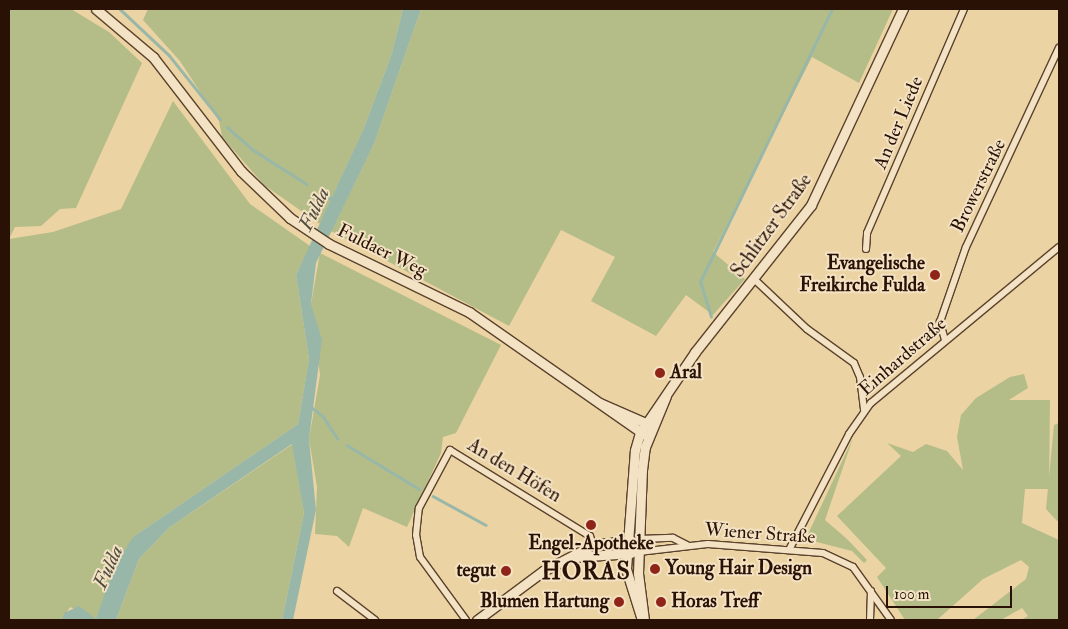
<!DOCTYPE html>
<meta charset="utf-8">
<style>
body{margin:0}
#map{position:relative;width:1068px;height:629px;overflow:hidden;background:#ecd3a3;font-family:"IM FELL Double Pica",serif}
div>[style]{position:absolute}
.green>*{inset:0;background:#b4bd88}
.water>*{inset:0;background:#99b7a8}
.stream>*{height:2.5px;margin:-1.25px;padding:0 1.25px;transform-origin:1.25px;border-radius:1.25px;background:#99b7a8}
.roads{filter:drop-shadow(1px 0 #5a422d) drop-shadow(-1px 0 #5a422d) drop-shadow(0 1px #5a422d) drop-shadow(0 -1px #5a422d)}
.street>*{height:6px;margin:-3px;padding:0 3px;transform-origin:3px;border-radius:3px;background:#f3e2c3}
.secondary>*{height:9px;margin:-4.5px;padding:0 4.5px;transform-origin:4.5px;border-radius:4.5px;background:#f3e2c3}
.dots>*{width:14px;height:14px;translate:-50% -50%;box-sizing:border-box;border:2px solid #f3e2c3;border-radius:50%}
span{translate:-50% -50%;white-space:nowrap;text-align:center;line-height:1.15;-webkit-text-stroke:4px #f3e2c3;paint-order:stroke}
.street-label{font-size:19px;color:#291106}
.poi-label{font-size:19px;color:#291106;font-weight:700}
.right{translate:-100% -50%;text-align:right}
.left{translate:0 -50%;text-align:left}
.water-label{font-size:20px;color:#504b3f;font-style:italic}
.district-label{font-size:24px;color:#291106;font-weight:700;letter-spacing:1px}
.frame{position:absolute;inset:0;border:10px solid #291106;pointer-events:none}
.scale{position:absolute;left:886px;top:586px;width:126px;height:22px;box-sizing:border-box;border:2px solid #291106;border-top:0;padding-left:6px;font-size:15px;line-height:18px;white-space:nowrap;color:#291106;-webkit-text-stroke:4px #f3e2c3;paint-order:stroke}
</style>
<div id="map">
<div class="green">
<i style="clip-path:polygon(9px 9px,71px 9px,109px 32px,142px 63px,76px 208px,60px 209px,41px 226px,15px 227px,9px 239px,53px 232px,121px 209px,173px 101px,250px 204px,310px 246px,296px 275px,309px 359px,298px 424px,133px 537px,96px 620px,70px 607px,62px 620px,9px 620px)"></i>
<i style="clip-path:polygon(148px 9px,403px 9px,391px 56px,363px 130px,320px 224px,264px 185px,222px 137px,219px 121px,180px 61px,143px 20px)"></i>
<i style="clip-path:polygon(421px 9px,893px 9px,859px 83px,812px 57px,713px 252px,745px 279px,713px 315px,686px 295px,656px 336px,591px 301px,615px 257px,561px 230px,509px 326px,331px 231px,374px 144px)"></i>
<i style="clip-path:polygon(320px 253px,501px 345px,456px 433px,443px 437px,441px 453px,407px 527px,363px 508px,349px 547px,337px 536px,315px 534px,317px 487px,309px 439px,320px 375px,311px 304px)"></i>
<i style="clip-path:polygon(1024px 374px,1028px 388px,1009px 400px,1050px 400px,1049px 489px,1025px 489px,1022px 523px,1059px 540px,1059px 620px,1021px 620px,1028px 616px,1022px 608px,1001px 620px,973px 620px,1026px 579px,1029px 567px,1021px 560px,983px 579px,937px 620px,905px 620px,877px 577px,886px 568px,837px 516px,901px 456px,887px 443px,913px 452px,926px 444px,947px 451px,963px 470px,957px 437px,961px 415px,976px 398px,1010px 377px)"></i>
<i style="clip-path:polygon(1059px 423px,1059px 520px,1057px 521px,1046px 509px,1054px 425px)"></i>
<i style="clip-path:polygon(853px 438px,825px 520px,847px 539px,867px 560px,864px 563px,852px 551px,813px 541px,808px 534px)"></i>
<i style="clip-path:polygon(293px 444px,304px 513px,282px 620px,116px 620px,139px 559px,170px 527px)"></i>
</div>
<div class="water">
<i style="clip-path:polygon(403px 9px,421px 9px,374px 144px,316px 263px,311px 304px,322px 340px,309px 439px,316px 510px,293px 620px,282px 620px,304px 513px,292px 444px,170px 527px,139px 559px,116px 620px,62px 620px,64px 613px,79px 606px,96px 619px,114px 567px,133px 537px,298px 424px,309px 359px,296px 275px,363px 130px,391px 56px)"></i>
</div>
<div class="stream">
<i style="left:120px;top:9px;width:67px;rotate:43.2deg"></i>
<i style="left:169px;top:55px;width:82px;rotate:51.4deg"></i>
<i style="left:227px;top:127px;width:33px;rotate:41deg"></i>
<i style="left:252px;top:149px;width:65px;rotate:32.5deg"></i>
<i style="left:322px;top:193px;width:13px;rotate:32deg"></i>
<i style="left:711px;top:317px;width:37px;rotate:-107deg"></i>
<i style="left:700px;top:282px;width:303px;rotate:-64.2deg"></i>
<i style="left:310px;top:406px;width:16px;rotate:38deg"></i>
<i style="left:323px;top:416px;width:27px;rotate:57deg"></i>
<i style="left:347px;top:445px;width:84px;rotate:31.4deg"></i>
<i style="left:433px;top:496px;width:60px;rotate:28.7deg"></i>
</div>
<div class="roads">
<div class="street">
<i style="left:866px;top:249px;width:16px;rotate:-86deg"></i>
<i style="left:867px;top:233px;width:244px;rotate:-66.6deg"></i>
<i style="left:754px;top:279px;width:73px;rotate:43.3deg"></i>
<i style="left:807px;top:329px;width:58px;rotate:35.9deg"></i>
<i style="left:854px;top:363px;width:15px;rotate:67deg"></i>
<i style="left:860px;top:377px;width:34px;rotate:83deg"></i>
<i style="left:945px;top:340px;width:19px;rotate:-106deg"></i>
<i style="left:940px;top:322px;width:79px;rotate:-70.9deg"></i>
<i style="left:966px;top:247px;width:220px;rotate:-65deg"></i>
<i style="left:639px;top:539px;width:34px;rotate:-2deg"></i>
<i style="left:673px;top:538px;width:16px;rotate:27deg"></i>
<i style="left:790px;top:548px;width:128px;rotate:-62.6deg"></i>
<i style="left:849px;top:434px;width:38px;rotate:-55deg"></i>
<i style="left:871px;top:403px;width:244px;rotate:-39.7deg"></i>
<i style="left:639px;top:552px;width:69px;rotate:-6.6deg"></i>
<i style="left:708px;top:544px;width:115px;rotate:4.5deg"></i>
<i style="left:823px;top:553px;width:33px;rotate:25deg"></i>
<i style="left:853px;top:567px;width:65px;rotate:54.4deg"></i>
<i style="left:337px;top:591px;width:48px;rotate:37.3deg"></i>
<i style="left:466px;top:620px;width:78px;rotate:-126.1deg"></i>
<i style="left:420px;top:557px;width:22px;rotate:-100deg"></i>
<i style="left:416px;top:535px;width:27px;rotate:-84deg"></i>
<i style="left:419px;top:508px;width:66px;rotate:-61.9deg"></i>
<i style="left:450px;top:450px;width:164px;rotate:31.6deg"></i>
<i style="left:590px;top:536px;width:9px;rotate:72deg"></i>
<i style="left:870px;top:620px;width:29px;rotate:-88deg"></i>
</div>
<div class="secondary">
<i style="left:96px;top:9px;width:75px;rotate:40.1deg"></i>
<i style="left:153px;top:57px;width:144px;rotate:52.3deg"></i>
<i style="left:241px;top:171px;width:68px;rotate:43.8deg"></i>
<i style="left:290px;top:218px;width:47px;rotate:33.7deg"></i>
<i style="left:329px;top:244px;width:156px;rotate:25.9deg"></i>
<i style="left:469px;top:312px;width:218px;rotate:34.9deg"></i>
<i style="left:600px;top:403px;width:55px;rotate:23.7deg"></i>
<i style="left:575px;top:557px;width:56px;rotate:-4.1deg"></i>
<i style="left:477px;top:620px;width:82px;rotate:-36.6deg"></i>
<i style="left:543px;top:571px;width:56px;rotate:-27.5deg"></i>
<i style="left:593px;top:545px;width:38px;rotate:-7deg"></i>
<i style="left:642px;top:620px;width:53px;rotate:-107.4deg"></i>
<i style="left:626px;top:569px;width:119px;rotate:-85.7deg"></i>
<i style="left:635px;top:450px;width:18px;rotate:-74deg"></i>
<i style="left:640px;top:433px;width:98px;rotate:-55.8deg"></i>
<i style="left:695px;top:352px;width:187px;rotate:-51.7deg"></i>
<i style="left:811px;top:205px;width:217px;rotate:-64.9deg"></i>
<i style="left:644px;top:620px;width:47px;rotate:-97.3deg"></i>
<i style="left:638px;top:573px;width:103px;rotate:-87.8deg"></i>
<i style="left:642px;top:470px;width:23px;rotate:-83deg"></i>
<i style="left:645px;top:447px;width:55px;rotate:-67.6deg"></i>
</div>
</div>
<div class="dots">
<i style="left:935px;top:275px;background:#8f2418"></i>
<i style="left:660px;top:373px;background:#8f2418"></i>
<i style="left:591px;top:525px;background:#8f2418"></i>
<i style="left:655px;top:569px;background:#8f2418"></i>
<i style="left:506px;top:571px;background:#8f2418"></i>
<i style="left:619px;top:602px;background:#8f2418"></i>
<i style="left:661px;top:602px;background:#8f2418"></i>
</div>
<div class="street-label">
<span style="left:899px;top:123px;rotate:-67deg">An der Liede</span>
<span style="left:979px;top:186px;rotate:-64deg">Browerstraße</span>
<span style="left:772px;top:226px;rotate:-54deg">Schlitzer Straße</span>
<span style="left:382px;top:251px;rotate:26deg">Fuldaer Weg</span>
<span style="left:903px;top:357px;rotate:-41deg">Einhardstraße</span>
<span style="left:514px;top:471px;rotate:31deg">An den Höfen</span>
<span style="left:760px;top:534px;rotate:4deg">Wiener Straße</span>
</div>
<div class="poi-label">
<span class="right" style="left:925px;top:275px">Evangelische<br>Freikirche Fulda</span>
<span class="left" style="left:670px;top:373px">Aral</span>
<span style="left:591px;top:544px">Engel-Apotheke</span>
<span class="left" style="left:665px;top:569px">Young Hair Design</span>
<span class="right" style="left:496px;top:571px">tegut</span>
<span class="right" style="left:609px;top:602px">Blumen Hartung</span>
<span class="left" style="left:671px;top:602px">Horas Treff</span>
</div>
<div class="water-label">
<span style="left:314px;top:209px;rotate:-64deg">Fulda</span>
<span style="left:108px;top:567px;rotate:-66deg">Fulda</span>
</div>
<div class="district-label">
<span style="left:586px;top:572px">HORAS</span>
</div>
<div class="frame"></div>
<div class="scale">100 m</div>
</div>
